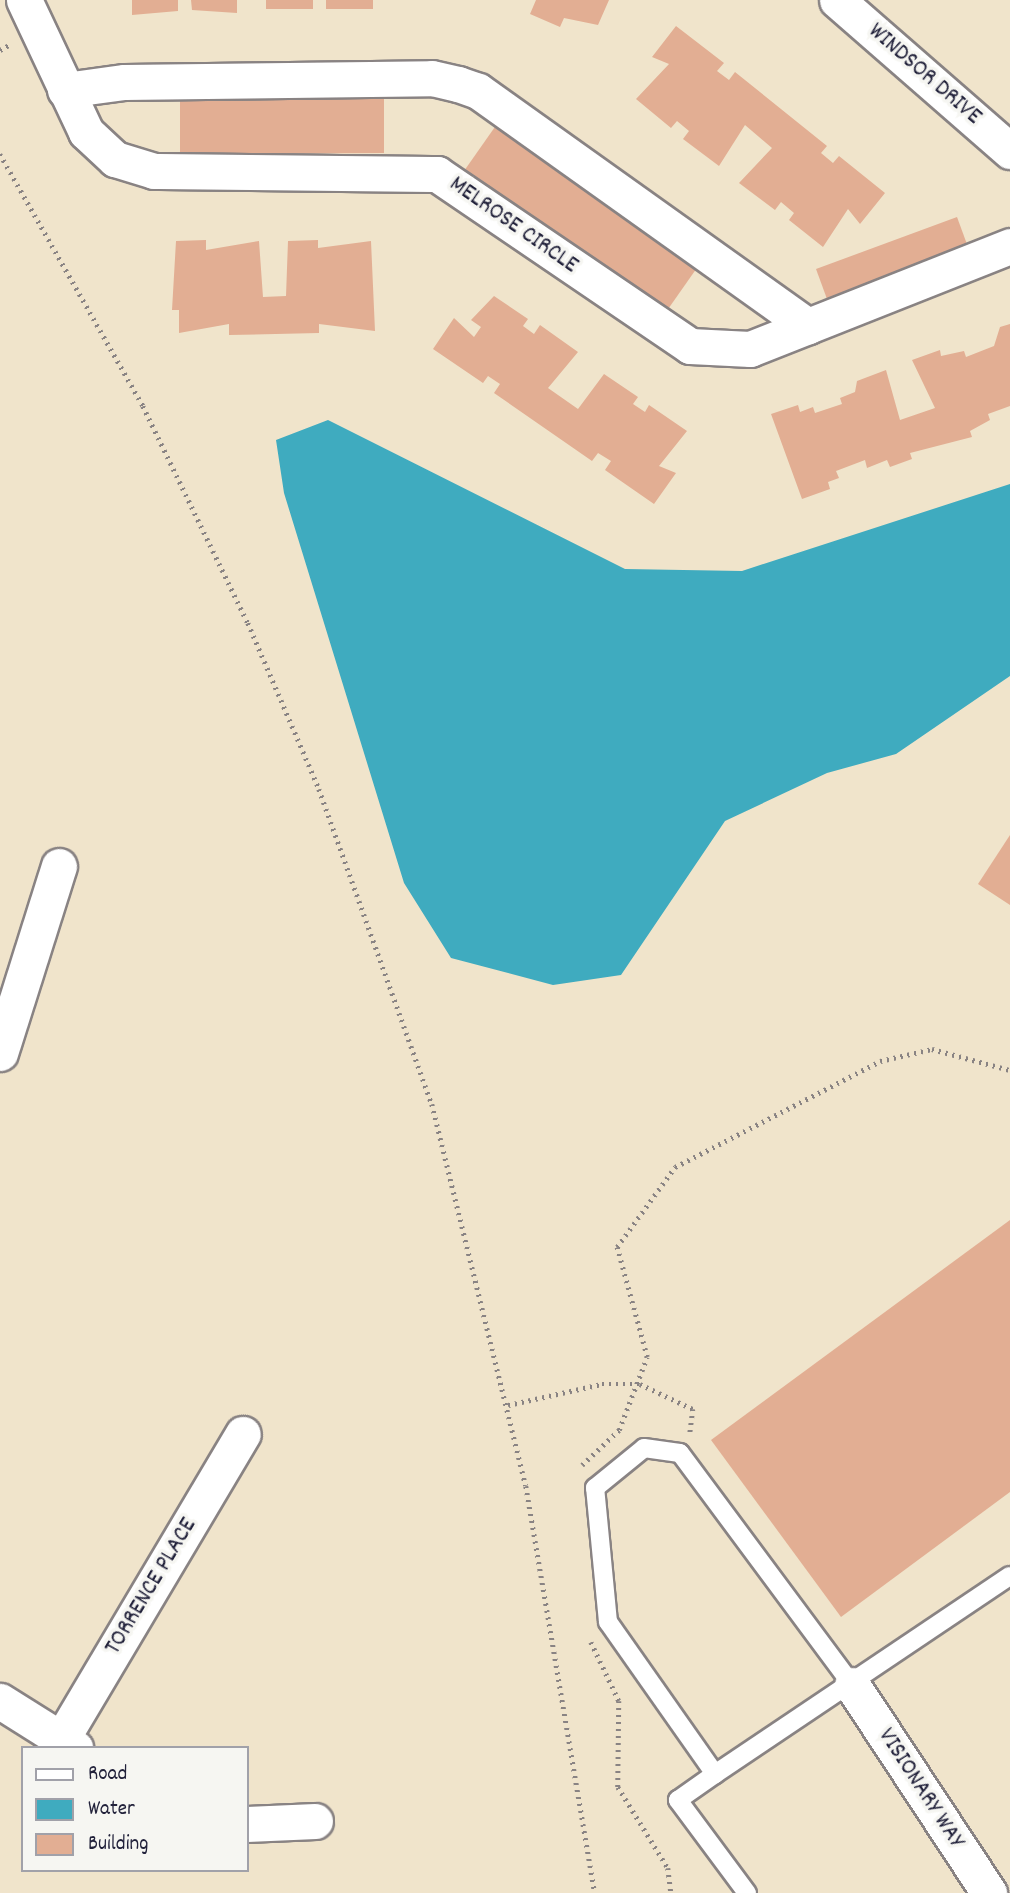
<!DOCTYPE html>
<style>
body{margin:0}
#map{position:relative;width:1010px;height:1893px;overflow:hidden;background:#f0e4cb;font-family:Dekko,sans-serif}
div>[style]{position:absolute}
.water>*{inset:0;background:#3fabbf}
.building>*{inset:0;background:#e2ae93}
.path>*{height:4.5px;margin-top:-2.25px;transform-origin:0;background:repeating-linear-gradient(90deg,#898383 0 2px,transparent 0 7px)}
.roads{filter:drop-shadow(2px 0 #898383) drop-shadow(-2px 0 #898383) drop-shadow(0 2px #898383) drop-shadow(0 -2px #898383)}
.service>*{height:18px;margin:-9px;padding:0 9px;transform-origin:9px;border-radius:9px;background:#fff}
.minor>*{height:35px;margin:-17.5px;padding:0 17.5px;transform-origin:17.5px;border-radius:17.5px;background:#fff}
span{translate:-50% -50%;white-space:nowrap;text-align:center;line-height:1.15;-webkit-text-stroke:7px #f6f6f2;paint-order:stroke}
.street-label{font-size:24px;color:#22223b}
.legend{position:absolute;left:21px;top:1746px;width:228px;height:126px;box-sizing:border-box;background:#f6f6f2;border:2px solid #a1a1a9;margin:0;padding:9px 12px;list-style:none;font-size:21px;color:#22223b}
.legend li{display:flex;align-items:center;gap:14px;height:35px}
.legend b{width:35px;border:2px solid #a1a1a9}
</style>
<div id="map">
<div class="water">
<i style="clip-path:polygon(328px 420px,625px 569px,742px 571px,1010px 484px,1010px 676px,896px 754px,827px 773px,725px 821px,621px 975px,553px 985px,451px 958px,404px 883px,284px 493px,276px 440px)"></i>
</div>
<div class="building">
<i style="clip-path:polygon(132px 0,178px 0,178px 11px,132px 15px)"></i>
<i style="clip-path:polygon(191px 0,237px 0,237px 13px,192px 10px)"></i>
<i style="clip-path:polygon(266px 0,313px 0,313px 9px,266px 9px)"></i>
<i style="clip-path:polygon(326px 0,373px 0,373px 9px,326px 9px)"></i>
<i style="clip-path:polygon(536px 0,609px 0,598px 25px,564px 18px,560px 27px,530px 14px)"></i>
<i style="clip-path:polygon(676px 26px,724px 63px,717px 71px,729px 80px,735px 72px,827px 146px,821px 153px,833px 163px,839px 156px,885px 193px,860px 224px,848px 209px,823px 247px,789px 220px,794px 213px,781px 202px,775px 210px,739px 183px,772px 148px,745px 125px,719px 166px,683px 139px,689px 131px,677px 121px,671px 128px,636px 99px,669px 64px,652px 57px)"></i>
<i style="clip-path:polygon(384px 94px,384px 153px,180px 154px,180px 96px)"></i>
<i style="clip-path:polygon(497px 124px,699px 265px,666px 312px,464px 171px)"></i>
<i style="clip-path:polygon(957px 217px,968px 247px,827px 299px,816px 269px)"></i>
<i style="clip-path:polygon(206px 240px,206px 250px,259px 241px,263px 297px,286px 296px,288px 241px,318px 240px,318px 248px,371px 241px,375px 331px,319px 324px,319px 333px,229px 335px,229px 324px,179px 333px,179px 310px,172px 310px,176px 241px)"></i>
<i style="clip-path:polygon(494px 296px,528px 319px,523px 326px,534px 334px,540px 325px,578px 352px,548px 388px,578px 409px,604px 374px,638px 397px,633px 404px,645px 412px,649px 405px,687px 431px,659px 466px,676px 473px,654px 504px,605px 470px,611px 461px,598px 453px,592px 461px,494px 393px,500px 384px,488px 376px,483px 383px,433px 349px,454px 318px,474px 337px,481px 327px,471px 320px)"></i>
<i style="clip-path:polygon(1010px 324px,1010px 406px,988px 414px,990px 420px,970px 431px,972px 437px,910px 453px,912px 459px,890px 467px,887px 460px,867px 468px,865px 460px,836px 471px,839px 478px,828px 482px,830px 489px,802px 499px,771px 414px,798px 405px,800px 412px,813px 407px,815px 413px,842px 404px,840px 398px,855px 392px,857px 381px,886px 370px,900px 420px,935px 408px,912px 360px,940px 350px,941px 356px,964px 351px,966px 357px,994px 346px,1000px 327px)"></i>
<i style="clip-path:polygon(1010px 835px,1010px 905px,978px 884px)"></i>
<i style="clip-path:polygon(1010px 1220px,1010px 1492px,841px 1617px,711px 1440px)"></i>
</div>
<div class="path">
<i style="left:0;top:50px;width:13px;rotate:-29deg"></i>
<i style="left:0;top:154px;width:290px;rotate:60.4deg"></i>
<i style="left:143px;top:406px;width:241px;rotate:64.2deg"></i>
<i style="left:248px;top:623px;width:181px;rotate:66.8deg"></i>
<i style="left:319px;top:789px;width:335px;rotate:70.3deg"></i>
<i style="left:432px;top:1104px;width:393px;rotate:76.2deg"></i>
<i style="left:526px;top:1486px;width:413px;rotate:80.4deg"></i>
<i style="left:508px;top:1405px;width:96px;rotate:-12.6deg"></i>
<i style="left:602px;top:1384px;width:38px"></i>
<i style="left:640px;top:1384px;width:59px;rotate:25.3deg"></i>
<i style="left:693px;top:1409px;width:25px;rotate:97deg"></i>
<i style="left:582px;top:1465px;width:51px;rotate:-43.4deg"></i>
<i style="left:619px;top:1430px;width:78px;rotate:-69deg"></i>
<i style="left:647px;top:1357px;width:114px;rotate:-105.3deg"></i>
<i style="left:617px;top:1247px;width:99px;rotate:-54.1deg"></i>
<i style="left:675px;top:1167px;width:231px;rotate:-27.3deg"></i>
<i style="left:880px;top:1061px;width:53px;rotate:-13deg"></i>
<i style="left:932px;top:1049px;width:81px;rotate:15.1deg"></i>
<i style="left:591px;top:1642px;width:65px;rotate:64.6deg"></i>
<i style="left:619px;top:1701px;width:86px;rotate:90.7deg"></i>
<i style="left:618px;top:1787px;width:95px;rotate:58.3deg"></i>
<i style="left:668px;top:1868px;width:25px;rotate:83deg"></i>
</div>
<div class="roads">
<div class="service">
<i style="left:715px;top:1774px;width:355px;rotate:-33.9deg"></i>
<i style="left:747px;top:1893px;width:116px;rotate:-126.6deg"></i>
<i style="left:678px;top:1800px;width:45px;rotate:-35.1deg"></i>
<i style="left:715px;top:1774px;width:186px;rotate:-125.1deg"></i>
<i style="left:608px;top:1622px;width:135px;rotate:-95.5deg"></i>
<i style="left:595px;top:1488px;width:63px;rotate:-39.2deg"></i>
<i style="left:644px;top:1448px;width:36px;rotate:8deg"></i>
<i style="left:680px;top:1453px;width:289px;rotate:53.4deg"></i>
</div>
<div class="minor">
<i style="left:24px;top:0;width:146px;rotate:64.8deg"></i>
<i style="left:86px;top:132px;width:40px;rotate:43deg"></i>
<i style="left:115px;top:159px;width:41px;rotate:17.1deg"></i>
<i style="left:154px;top:171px;width:283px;rotate:0.6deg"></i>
<i style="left:437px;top:174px;width:306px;rotate:34.2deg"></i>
<i style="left:690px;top:346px;width:60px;rotate:2.9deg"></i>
<i style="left:750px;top:349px;width:62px;rotate:-21.6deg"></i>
<i style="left:837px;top:0;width:230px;rotate:41.1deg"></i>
<i style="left:65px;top:90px;width:60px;rotate:-7.7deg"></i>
<i style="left:124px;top:82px;width:308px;rotate:-0.7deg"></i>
<i style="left:432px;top:78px;width:27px;rotate:13deg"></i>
<i style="left:458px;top:84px;width:21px;rotate:19deg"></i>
<i style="left:478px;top:91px;width:405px;rotate:35.5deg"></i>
<i style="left:808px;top:326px;width:217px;rotate:-21.6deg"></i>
<i style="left:0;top:1053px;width:196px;rotate:-72.5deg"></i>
<i style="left:852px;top:1685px;width:249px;rotate:56.6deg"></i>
<i style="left:0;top:1701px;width:89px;rotate:32.1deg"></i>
<i style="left:61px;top:1740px;width:356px;rotate:-59.3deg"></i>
<i style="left:247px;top:1824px;width:68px;rotate:-2.5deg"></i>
</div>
</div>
<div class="street-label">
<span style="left:924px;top:75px;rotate:41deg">WINDSOR DRIVE</span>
<span style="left:513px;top:226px;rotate:35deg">MELROSE CIRCLE</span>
<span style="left:152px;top:1587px;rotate:-59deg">TORRENCE PLACE</span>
<span style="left:920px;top:1789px;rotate:57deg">VISIONARY WAY</span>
</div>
<ul class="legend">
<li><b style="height:9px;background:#fff"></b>Road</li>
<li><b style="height:19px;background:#3fabbf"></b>Water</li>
<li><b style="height:19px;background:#e2ae93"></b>Building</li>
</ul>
</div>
